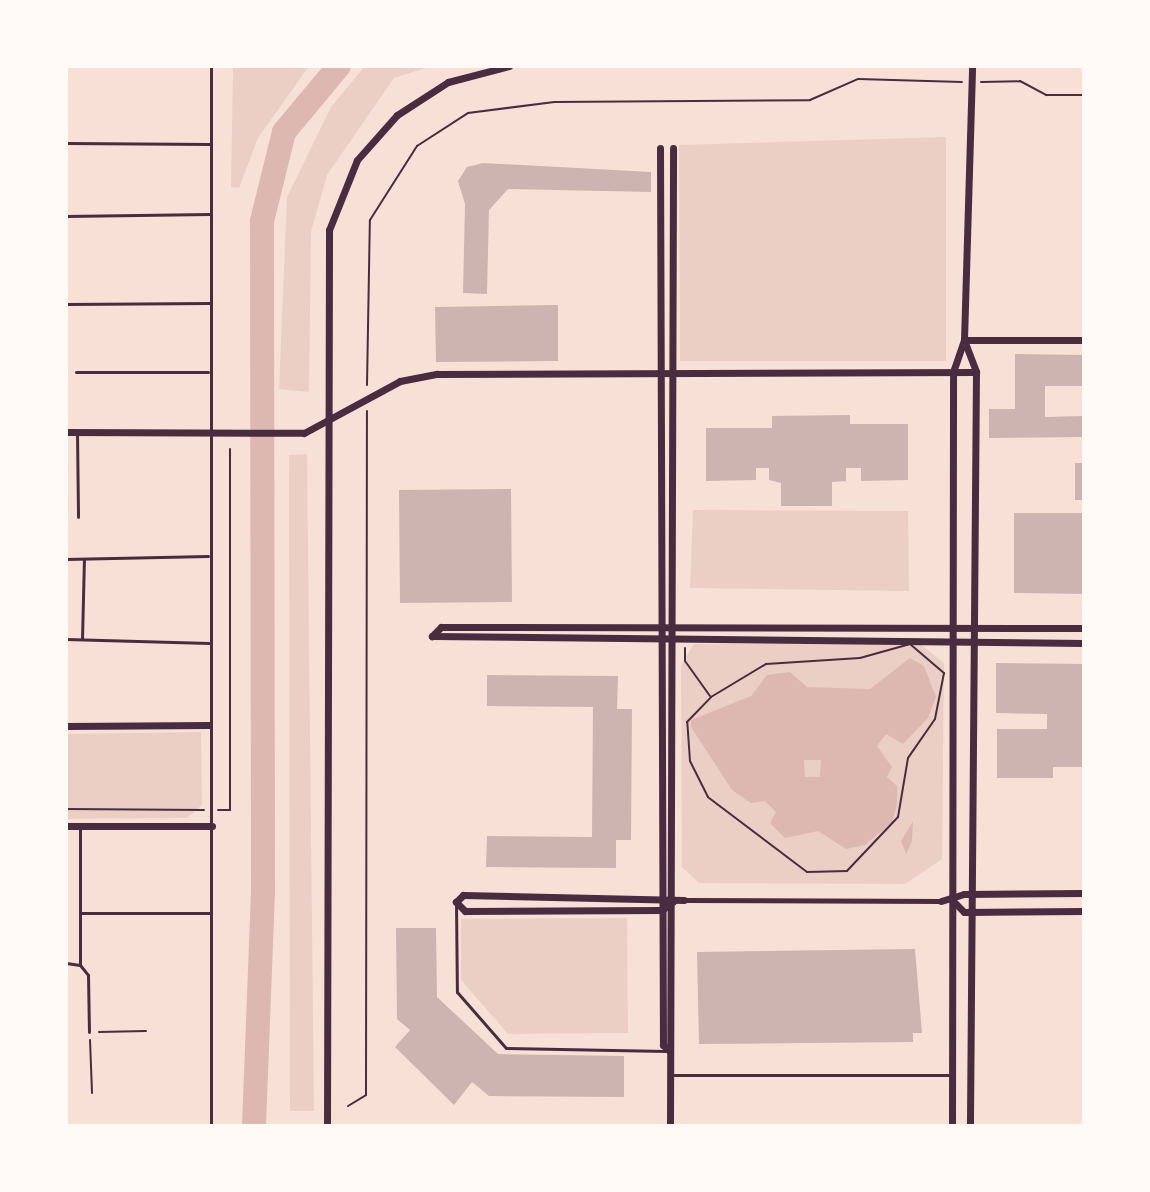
<!DOCTYPE html>
<style>
body{margin:0}
#map{position:relative;width:1150px;height:1192px;overflow:hidden;background:#f7e1d7;font-family:Roboto,sans-serif}
div>[style]{position:absolute}
.green>*{inset:0;background:#ebcfc5}
.water>*{inset:0;background:#dcb8b0}
.river>*{height:24px;margin:-12px;padding:0 12px;transform-origin:12px;border-radius:12px;background:#dcb8b0}
.building>*{inset:0;background:#ccb4b1}
.path>*{height:2px;margin:-1px;padding:0 1px;transform-origin:1px;border-radius:1px;background:#4a2c40}
.service>*{height:3px;margin:-1.5px;padding:0 1.5px;transform-origin:1.5px;border-radius:1.5px;background:#4a2c40}
.pedestrian>*{height:5px;margin:-2.5px;padding:0 2.5px;transform-origin:2.5px;border-radius:2.5px;background:#4a2c40}
.minor>*{height:7px;margin:-3.5px;padding:0 3.5px;transform-origin:3.5px;border-radius:3.5px;background:#4a2c40}
span{translate:-50% -50%;white-space:nowrap;text-align:center;line-height:1.15;-webkit-text-stroke:6px #fffaf5;paint-order:stroke}
.frame{position:absolute;inset:0;border:68px solid #fffaf5;pointer-events:none}
</style>
<div id="map">
<div class="green">
<i style="clip-path:polygon(233px 66px,309px 66px,258px 138px,239px 188px,231px 187px)"></i>
<i style="clip-path:polygon(365px 66px,432px 66px,394px 78px,327px 175px,311px 232px,309px 392px,279px 389px,287px 197px,331px 107px)"></i>
<i style="clip-path:polygon(946px 137px,946px 361px,680px 361px,679px 145px)"></i>
<i style="clip-path:polygon(307px 454px,314px 1111px,290px 1111px,289px 455px)"></i>
<i style="clip-path:polygon(693px 510px,908px 511px,909px 591px,690px 588px)"></i>
<i style="clip-path:polygon(919px 643px,944px 663px,942px 859px,905px 884px,699px 883px,682px 867px,681px 665px,694px 644px)"></i>
<i style="clip-path:polygon(201px 732px,202px 805px,187px 818px,66px 819px,66px 734px)"></i>
<i style="clip-path:polygon(627px 918px,628px 1033px,508px 1034px,461px 980px,461px 919px)"></i>
</div>
<div class="water">
<i style="clip-path:polygon(evenodd,910px 658px,924px 666px,936px 697px,928px 718px,903px 744px,886px 734px,877px 746px,892px 767px,887px 777px,897px 786px,897px 805px,892px 822px,865px 845px,846px 849px,818px 831px,785px 838px,770px 823px,776px 812px,765px 801px,751px 803px,732px 790px,691px 727px,691px 720px,751px 696px,767px 675px,790px 672px,807px 687px,870px 689px,910px 658px,804px 760px,821px 760px,820px 777px,805px 777px,804px 760px)"></i>
<i style="clip-path:polygon(913px 821px,912px 841px,906px 854px,901px 841px)"></i>
</div>
<div class="river">
<i style="left:254px;top:1126px;width:235px;rotate:-87.8deg"></i>
<i style="left:263px;top:891px;width:670px;rotate:-90.09deg"></i>
<i style="left:262px;top:221px;width:92px;rotate:-76.1deg"></i>
<i style="left:284px;top:132px;width:86px;rotate:-50.2deg"></i>
</div>
<div class="building">
<i style="clip-path:polygon(483px 163px,651px 172px,651px 192px,508px 189px,489px 210px,487px 294px,463px 293px,465px 204px,458px 181px,467px 167px)"></i>
<i style="clip-path:polygon(558px 305px,558px 361px,436px 362px,435px 307px)"></i>
<i style="clip-path:polygon(1015px 354px,1084px 355px,1084px 386px,1045px 386px,1045px 417px,1084px 416px,1084px 437px,989px 438px,989px 409px,1015px 409px)"></i>
<i style="clip-path:polygon(850px 415px,850px 424px,908px 424px,908px 480px,861px 481px,861px 468px,846px 468px,846px 481px,832px 482px,832px 506px,781px 506px,781px 483px,769px 480px,769px 468px,756px 468px,756px 480px,706px 481px,706px 428px,772px 428px,772px 416px)"></i>
<i style="clip-path:polygon(1075px 463px,1084px 463px,1084px 500px,1075px 500px)"></i>
<i style="clip-path:polygon(511px 489px,512px 602px,400px 603px,399px 490px)"></i>
<i style="clip-path:polygon(1014px 513px,1084px 513px,1084px 594px,1014px 593px)"></i>
<i style="clip-path:polygon(996px 663px,1084px 664px,1084px 767px,1053px 767px,1053px 778px,997px 778px,997px 729px,1047px 729px,1047px 714px,996px 713px)"></i>
<i style="clip-path:polygon(487px 675px,618px 676px,617px 709px,632px 709px,631px 840px,616px 840px,616px 868px,486px 867px,487px 836px,592px 837px,593px 707px,487px 706px)"></i>
<i style="clip-path:polygon(396px 928px,436px 928px,437px 997px,498px 1054px,624px 1056px,624px 1097px,489px 1096px,472px 1082px,454px 1105px,395px 1047px,410px 1030px,397px 1019px)"></i>
<i style="clip-path:polygon(915px 949px,922px 1033px,913px 1033px,913px 1042px,699px 1044px,697px 952px)"></i>
</div>
<div class="path">
<i style="left:981px;top:82px;width:39px;rotate:-1deg"></i>
<i style="left:1020px;top:81px;width:30px;rotate:28deg"></i>
<i style="left:1046px;top:95px;width:38px"></i>
<i style="left:367px;top:385px;width:165px;rotate:-89deg"></i>
<i style="left:370px;top:220px;width:88px;rotate:-57.6deg"></i>
<i style="left:417px;top:146px;width:61px;rotate:-32.9deg"></i>
<i style="left:468px;top:113px;width:87px;rotate:-7.3deg"></i>
<i style="left:554px;top:102px;width:256px;rotate:-0.4deg"></i>
<i style="left:810px;top:100px;width:52px;rotate:-23.6deg"></i>
<i style="left:858px;top:79px;width:104px;rotate:1.7deg"></i>
<i style="left:910px;top:644px;width:45px;rotate:40.5deg"></i>
<i style="left:944px;top:673px;width:47px;rotate:101.1deg"></i>
<i style="left:935px;top:719px;width:47px;rotate:124.7deg"></i>
<i style="left:908px;top:758px;width:60px;rotate:99.6deg"></i>
<i style="left:898px;top:817px;width:74px;rotate:133.4deg"></i>
<i style="left:847px;top:871px;width:40px;rotate:178.6deg"></i>
<i style="left:807px;top:872px;width:124px;rotate:-142.9deg"></i>
<i style="left:708px;top:797px;width:40px;rotate:-116.6deg"></i>
<i style="left:690px;top:761px;width:39px;rotate:-94deg"></i>
<i style="left:687px;top:722px;width:35px;rotate:-46deg"></i>
<i style="left:711px;top:697px;width:64px;rotate:-31deg"></i>
<i style="left:766px;top:664px;width:94px;rotate:-3.7deg"></i>
<i style="left:860px;top:658px;width:52px;rotate:-15.6deg"></i>
<i style="left:685px;top:648px;width:13px;rotate:90deg"></i>
<i style="left:685px;top:661px;width:43px;rotate:54.5deg"></i>
<i style="left:66px;top:809px;width:138px;rotate:0.4deg"></i>
<i style="left:218px;top:810px;width:12px"></i>
<i style="left:230px;top:810px;width:361px;rotate:-90deg"></i>
<i style="left:99px;top:1032px;width:47px;rotate:-1.2deg"></i>
<i style="left:90px;top:1040px;width:53px;rotate:87.8deg"></i>
<i style="left:348px;top:1106px;width:21px;rotate:-31deg"></i>
<i style="left:366px;top:1095px;width:684px;rotate:-89.92deg"></i>
</div>
<div class="service">
<i style="left:211px;top:66px;width:1060px;rotate:90deg"></i>
<i style="left:66px;top:143px;width:144px;rotate:0.4deg"></i>
<i style="left:66px;top:216px;width:144px;rotate:-0.8deg"></i>
<i style="left:66px;top:304px;width:144px;rotate:-0.4deg"></i>
<i style="left:76px;top:372px;width:132px"></i>
<i style="left:77px;top:432px;width:85px;rotate:89.3deg"></i>
<i style="left:66px;top:559px;width:142px;rotate:-1.2deg"></i>
<i style="left:66px;top:639px;width:143px;rotate:1.6deg"></i>
<i style="left:82px;top:639px;width:80px;rotate:-88.6deg"></i>
<i style="left:80px;top:828px;width:85px;rotate:90deg"></i>
<i style="left:80px;top:913px;width:131px"></i>
<i style="left:456px;top:903px;width:89px;rotate:89.4deg"></i>
<i style="left:457px;top:992px;width:74px;rotate:48.8deg"></i>
<i style="left:506px;top:1048px;width:160px;rotate:1.1deg"></i>
<i style="left:80px;top:913px;width:52px;rotate:90deg"></i>
<i style="left:66px;top:963px;width:14px;rotate:8deg"></i>
<i style="left:80px;top:965px;width:13px;rotate:51deg"></i>
<i style="left:88px;top:975px;width:57px;rotate:89deg"></i>
<i style="left:673px;top:1075px;width:276px"></i>
</div>
<div class="pedestrian">
<i style="left:684px;top:900px;width:257px;rotate:0.2deg"></i>
</div>
<div class="minor">
<i style="left:660px;top:148px;width:897px;rotate:89.81deg"></i>
<i style="left:663px;top:1045px;width:9px;rotate:41deg"></i>
<i style="left:964px;top:340px;width:34px;rotate:69deg"></i>
<i style="left:976px;top:372px;width:754px;rotate:90.46deg"></i>
<i style="left:964px;top:340px;width:120px"></i>
<i style="left:66px;top:432px;width:238px;rotate:0.2deg"></i>
<i style="left:304px;top:433px;width:109px;rotate:-28.4deg"></i>
<i style="left:400px;top:381px;width:38px;rotate:-11deg"></i>
<i style="left:437px;top:374px;width:539px;rotate:-0.21deg"></i>
<i style="left:1084px;top:628px;width:643px;rotate:-179.91deg"></i>
<i style="left:441px;top:627px;width:13px;rotate:135deg"></i>
<i style="left:432px;top:636px;width:652px;rotate:0.62deg"></i>
<i style="left:66px;top:726px;width:143px;rotate:-0.4deg"></i>
<i style="left:66px;top:826px;width:146px"></i>
<i style="left:675px;top:900px;width:16px;rotate:142deg"></i>
<i style="left:662px;top:910px;width:197px;rotate:179.7deg"></i>
<i style="left:465px;top:911px;width:13px;rotate:-135deg"></i>
<i style="left:456px;top:902px;width:10px;rotate:-45deg"></i>
<i style="left:463px;top:895px;width:221px;rotate:1.3deg"></i>
<i style="left:941px;top:901px;width:24px;rotate:-17deg"></i>
<i style="left:964px;top:894px;width:120px;rotate:-0.5deg"></i>
<i style="left:954px;top:902px;width:14px;rotate:45deg"></i>
<i style="left:964px;top:912px;width:120px;rotate:-0.5deg"></i>
<i style="left:327px;top:1126px;width:896px;rotate:-89.87deg"></i>
<i style="left:329px;top:230px;width:75px;rotate:-68.2deg"></i>
<i style="left:357px;top:160px;width:60px;rotate:-48.4deg"></i>
<i style="left:397px;top:115px;width:61px;rotate:-32.9deg"></i>
<i style="left:448px;top:82px;width:63px;rotate:-14.7deg"></i>
<i style="left:670px;top:1126px;width:978px;rotate:-89.82deg"></i>
<i style="left:952px;top:1126px;width:754px;rotate:-89.92deg"></i>
<i style="left:953px;top:372px;width:34px;rotate:-71deg"></i>
<i style="left:964px;top:340px;width:274px;rotate:-88.3deg"></i>
</div>
<div class="frame"></div>
</div>
